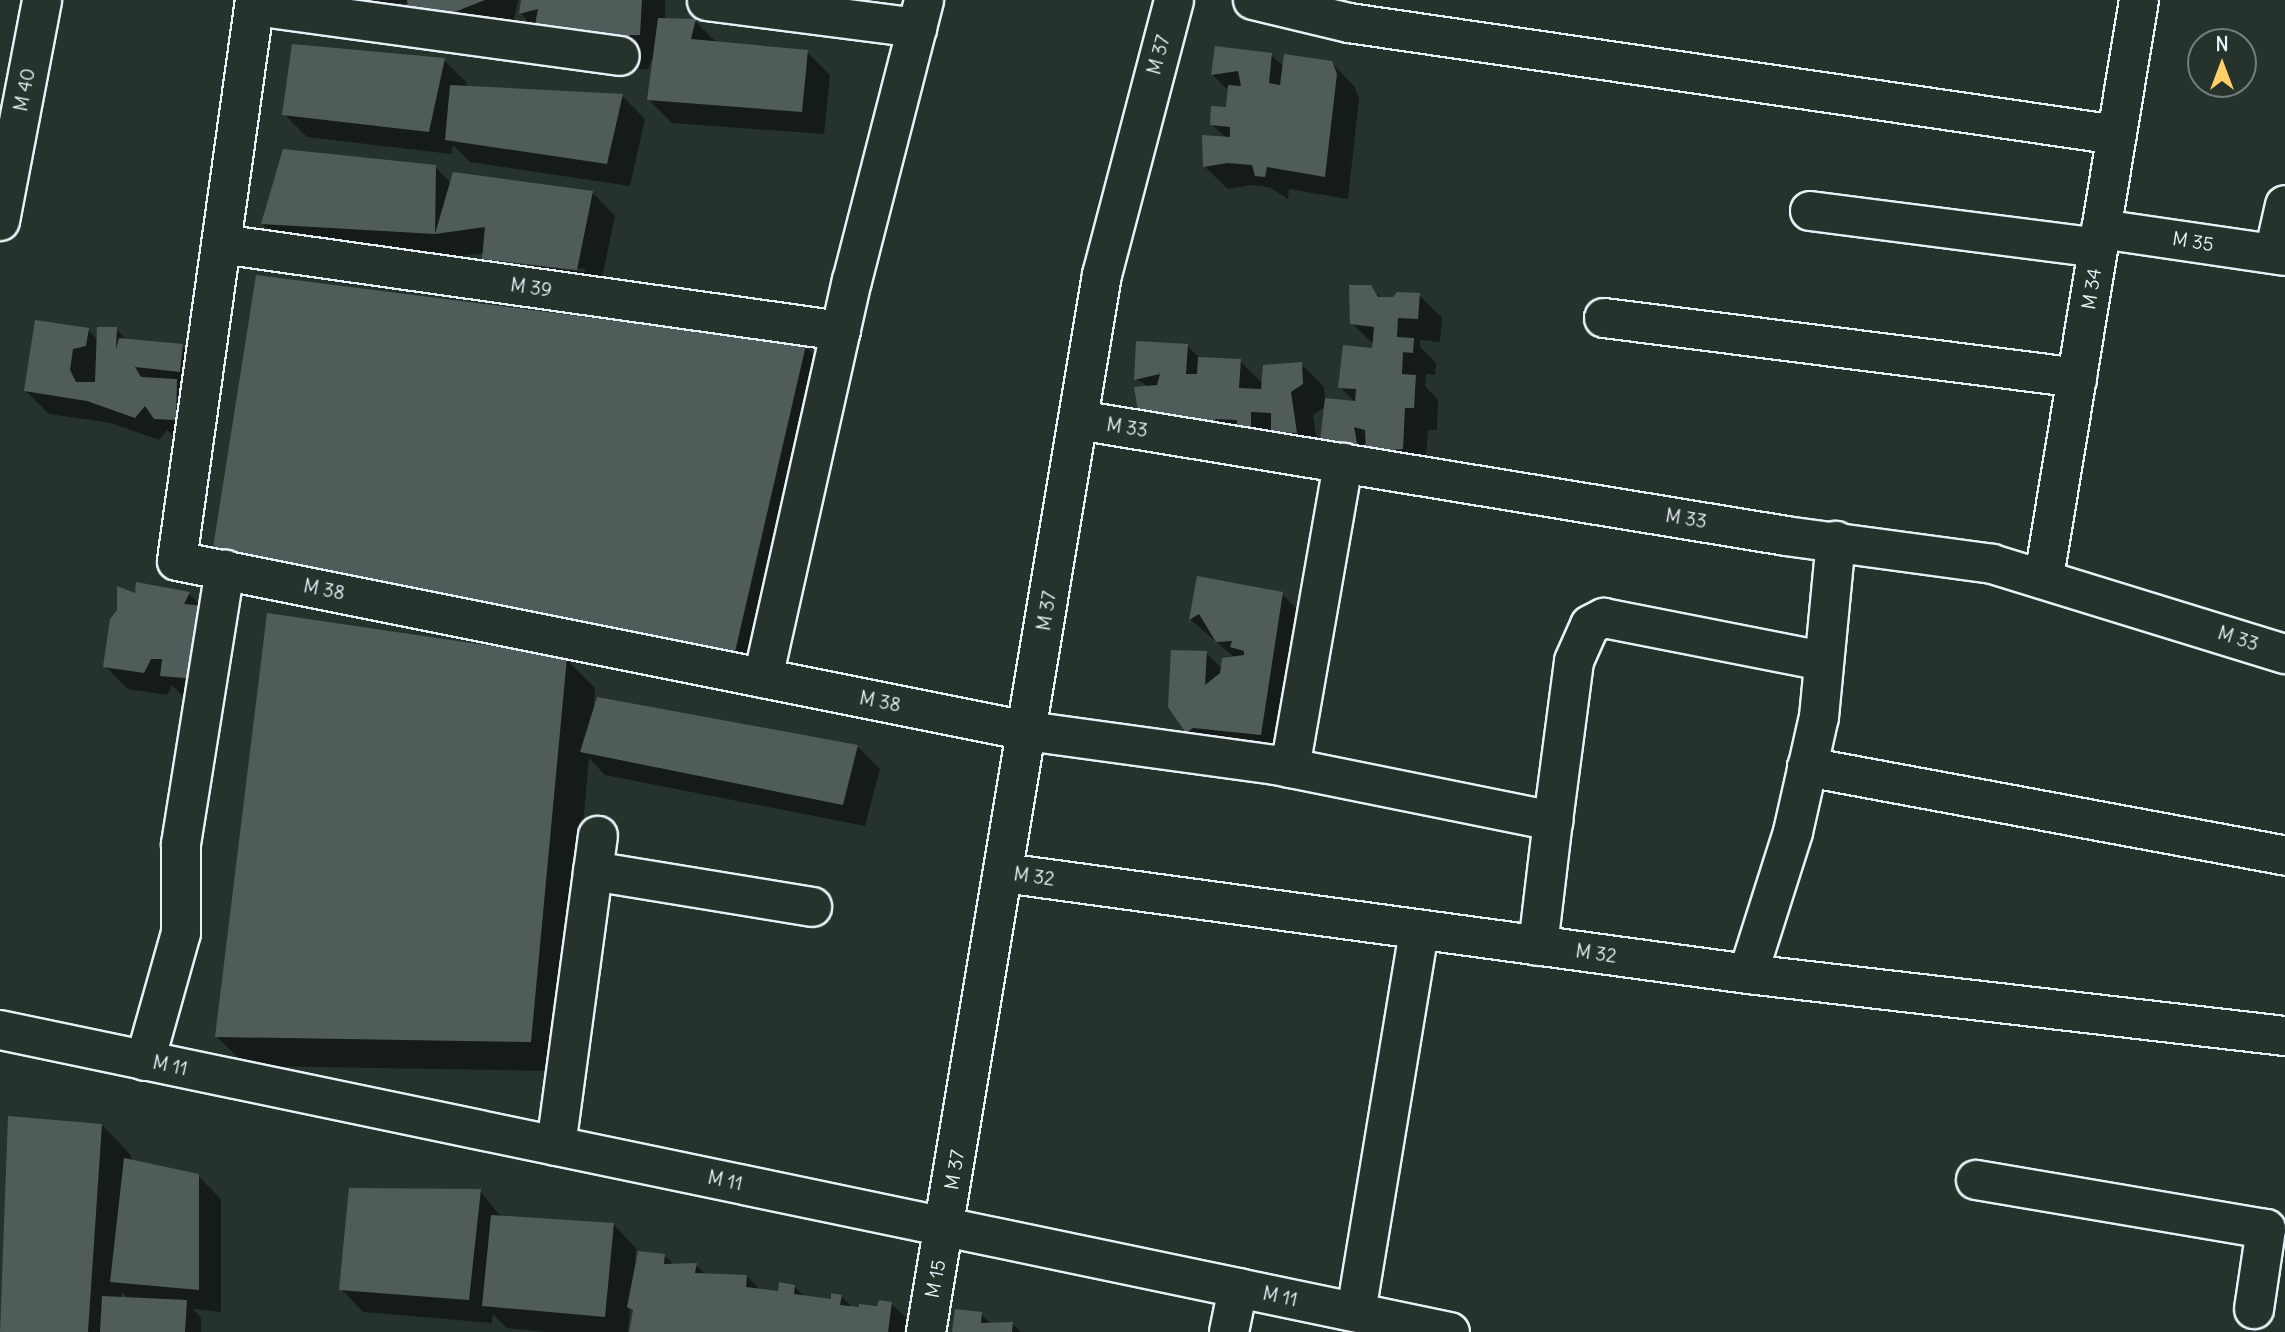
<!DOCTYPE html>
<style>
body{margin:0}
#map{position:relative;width:2285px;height:1332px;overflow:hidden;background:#26332d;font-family:Delius,sans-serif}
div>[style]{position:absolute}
.shadow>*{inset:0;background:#0007}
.building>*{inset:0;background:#505c59}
.roads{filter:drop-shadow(2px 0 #e8f1f8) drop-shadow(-2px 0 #e8f1f8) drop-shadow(0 2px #e8f1f8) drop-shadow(0 -2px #e8f1f8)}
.minor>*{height:38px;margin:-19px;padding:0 19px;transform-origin:19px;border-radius:19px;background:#26332d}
span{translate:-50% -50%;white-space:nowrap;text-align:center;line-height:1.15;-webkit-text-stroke:6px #26332d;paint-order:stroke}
.street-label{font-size:19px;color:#e8f1f8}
.north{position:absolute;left:2187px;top:28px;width:70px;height:70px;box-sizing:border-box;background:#26332d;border:2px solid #747f7e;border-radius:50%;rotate:0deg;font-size:19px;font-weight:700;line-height:28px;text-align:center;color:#e8f1f8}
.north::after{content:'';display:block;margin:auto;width:24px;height:32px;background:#ffd166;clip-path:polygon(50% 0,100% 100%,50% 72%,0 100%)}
</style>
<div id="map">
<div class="shadow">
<i style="clip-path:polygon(329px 0,518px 0,514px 20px,476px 36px,409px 4px)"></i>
<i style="clip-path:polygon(523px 0,665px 0,665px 20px,695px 21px,718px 44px,807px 52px,830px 75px,824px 134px,672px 123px,649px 100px,654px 56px,647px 70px,557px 57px,521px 13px)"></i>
<i style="clip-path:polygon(1271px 55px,1284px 67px,1331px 62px,1354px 86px,1359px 98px,1348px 199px,1289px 189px,1288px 199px,1269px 187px,1252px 185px,1228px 189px,1205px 167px,1226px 138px,1212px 124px,1228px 109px,1229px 91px,1213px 75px)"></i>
<i style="clip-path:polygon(444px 60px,467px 83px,466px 87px,622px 96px,645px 119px,630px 186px,470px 162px,453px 145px,451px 154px,307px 137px,284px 114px)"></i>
<i style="clip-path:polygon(evenodd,435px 167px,451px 183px,593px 193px,615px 216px,599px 292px,507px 281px,484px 258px,485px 253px,459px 256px,286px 246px,263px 224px,435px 167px,506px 260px,586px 269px,585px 272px,506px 263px,506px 260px)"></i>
<i style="clip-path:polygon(1370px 287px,1382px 299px,1419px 295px,1442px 318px,1440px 342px,1420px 340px,1420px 347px,1436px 363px,1435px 375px,1426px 374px,1425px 386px,1438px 400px,1437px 430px,1428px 430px,1425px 471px,1344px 471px,1326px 406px,1313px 415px,1319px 455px,1296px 455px,1274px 432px,1274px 451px,1262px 451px,1136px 379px,1187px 346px,1200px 358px,1240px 361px,1263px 384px,1301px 364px,1324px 387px,1325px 399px,1356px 403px,1340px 387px,1373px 350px,1374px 345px,1352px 323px)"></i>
<i style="clip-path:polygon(116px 329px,128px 341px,182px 346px,205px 369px,179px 441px,167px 430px,159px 440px,111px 423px,49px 414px,26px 391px,88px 330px,98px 340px)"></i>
<i style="clip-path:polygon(806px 347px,835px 377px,765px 681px,244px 577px,215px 547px)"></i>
<i style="clip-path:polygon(1198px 578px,1282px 594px,1305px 617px,1284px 757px,1210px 755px,1187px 732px,1206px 653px,1222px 669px,1235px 658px,1191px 620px)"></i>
<i style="clip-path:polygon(138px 584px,189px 594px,226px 630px,220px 701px,185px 698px,172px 685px,167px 695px,128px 689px,105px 666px)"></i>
<i style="clip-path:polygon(566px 659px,595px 688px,594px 707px,857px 746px,880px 769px,865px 826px,605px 775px,589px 758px,561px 1071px,247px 1066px,217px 1037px)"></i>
<i style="clip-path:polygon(evenodd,9px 1118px,102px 1125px,131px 1155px,131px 1161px,198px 1176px,221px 1199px,221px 1312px,193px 1309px,201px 1318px,201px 1332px,0 1332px,9px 1118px,122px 1292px,129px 1299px,121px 1299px,122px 1292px)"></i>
<i style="clip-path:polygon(480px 1191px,502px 1218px,614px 1225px,636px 1248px,635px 1261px,664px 1255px,674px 1265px,696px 1265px,706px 1275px,747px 1276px,761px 1291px,780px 1293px,794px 1286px,805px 1297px,832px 1300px,841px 1296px,853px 1308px,891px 1303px,919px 1332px,631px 1332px,634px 1312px,630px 1308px,628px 1332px,546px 1332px,507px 1328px,493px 1314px,492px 1323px,363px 1312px,341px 1289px)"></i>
<i style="clip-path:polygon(981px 1314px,991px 1324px,1013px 1324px,1021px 1332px,952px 1332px)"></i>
</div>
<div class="building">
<i style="clip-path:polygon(407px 0,485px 0,452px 13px,408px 8px)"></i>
<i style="clip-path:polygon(521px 0,642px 0,640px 35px,630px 35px,624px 48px,533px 35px,538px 9px,519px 14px)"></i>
<i style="clip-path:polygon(658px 18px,696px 19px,691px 39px,808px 50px,802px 112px,647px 100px)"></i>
<i style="clip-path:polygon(292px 44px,445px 58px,429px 132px,282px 115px)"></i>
<i style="clip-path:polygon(1215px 46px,1272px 53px,1269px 83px,1280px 85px,1284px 54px,1332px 61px,1337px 74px,1325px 177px,1267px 167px,1265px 177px,1255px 176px,1252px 165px,1228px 163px,1203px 167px,1202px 135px,1230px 137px,1230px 127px,1210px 125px,1211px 106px,1226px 107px,1228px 85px,1241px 86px,1238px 71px,1211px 75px)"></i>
<i style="clip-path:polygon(450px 85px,623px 94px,607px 164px,445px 140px)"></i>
<i style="clip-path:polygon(283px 149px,436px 165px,435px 234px,261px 224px)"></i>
<i style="clip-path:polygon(453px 172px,593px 191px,577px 270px,482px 259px,485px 227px,435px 234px)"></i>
<i style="clip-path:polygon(256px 275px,806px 345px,735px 652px,213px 548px)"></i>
<i style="clip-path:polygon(1349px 285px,1371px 285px,1378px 297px,1393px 297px,1397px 292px,1420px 293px,1418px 319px,1398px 318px,1397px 337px,1414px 338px,1413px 353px,1403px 352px,1402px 374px,1416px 375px,1414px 408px,1405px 408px,1403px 449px,1366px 452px,1365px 430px,1354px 427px,1359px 453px,1319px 449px,1325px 398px,1355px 401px,1356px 389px,1338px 388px,1343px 345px,1372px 348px,1374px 327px,1350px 324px)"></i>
<i style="clip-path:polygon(35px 320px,89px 328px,86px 346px,73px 349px,70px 370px,76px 382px,95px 382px,97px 327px,117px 327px,116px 349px,119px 338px,183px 344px,180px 372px,135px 367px,141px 377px,177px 379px,176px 420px,154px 419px,145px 406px,135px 418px,87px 401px,24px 391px)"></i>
<i style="clip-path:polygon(1136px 341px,1188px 344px,1186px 374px,1197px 374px,1198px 357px,1241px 359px,1239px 388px,1261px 389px,1263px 365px,1302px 362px,1303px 384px,1291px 392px,1297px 433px,1271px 432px,1271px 413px,1251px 412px,1251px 429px,1237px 429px,1237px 420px,1215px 419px,1215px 433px,1140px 423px,1134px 387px,1157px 385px,1160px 374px,1134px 380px)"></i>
<i style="clip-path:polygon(1197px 576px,1283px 592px,1261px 735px,1193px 728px,1186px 733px,1168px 707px,1171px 650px,1207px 651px,1205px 685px,1220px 673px,1222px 658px,1244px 655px,1244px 651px,1230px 647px,1232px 641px,1216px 642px,1199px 614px,1189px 620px)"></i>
<i style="clip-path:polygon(136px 582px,190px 592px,184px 604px,204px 606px,197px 679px,160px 676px,162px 659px,151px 659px,144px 673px,103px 667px,110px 619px,117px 610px,117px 586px,135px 593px)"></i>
<i style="clip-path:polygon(267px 613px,567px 657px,531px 1042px,215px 1037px)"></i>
<i style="clip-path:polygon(597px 697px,858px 745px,843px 805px,580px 752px)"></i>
<i style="clip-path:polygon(8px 1116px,102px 1124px,88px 1332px,0 1332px)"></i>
<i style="clip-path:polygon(124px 1158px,199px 1174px,199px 1290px,110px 1282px)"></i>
<i style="clip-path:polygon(349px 1188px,481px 1189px,469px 1300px,339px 1290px)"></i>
<i style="clip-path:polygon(491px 1215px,614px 1223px,605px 1317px,482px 1306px)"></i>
<i style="clip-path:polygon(638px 1251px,665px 1254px,664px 1264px,697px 1263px,695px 1273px,747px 1275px,746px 1287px,778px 1291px,779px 1282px,795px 1285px,794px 1294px,831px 1299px,831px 1293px,842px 1295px,840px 1305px,859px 1307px,859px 1304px,877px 1306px,879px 1300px,892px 1302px,888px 1332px,629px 1332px,633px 1310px,627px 1307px)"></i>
<i style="clip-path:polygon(102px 1296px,187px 1300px,185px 1332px,100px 1332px)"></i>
<i style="clip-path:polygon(955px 1309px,982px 1312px,981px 1323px,1013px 1322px,1012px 1332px,952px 1332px)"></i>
</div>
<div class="roads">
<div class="minor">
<i style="left:255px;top:0;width:566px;rotate:97.92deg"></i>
<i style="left:177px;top:561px;width:867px;rotate:11.31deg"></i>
<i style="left:1027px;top:731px;width:250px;rotate:7.8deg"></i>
<i style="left:1275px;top:765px;width:284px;rotate:11.4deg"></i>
<i style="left:1553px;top:821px;width:161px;rotate:-82.5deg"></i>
<i style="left:1574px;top:661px;width:39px;rotate:-66deg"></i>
<i style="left:1590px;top:625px;width:16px;rotate:-27deg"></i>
<i style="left:1604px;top:618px;width:224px;rotate:11.1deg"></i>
<i style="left:1253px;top:0;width:99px;rotate:13.5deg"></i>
<i style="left:1349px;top:23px;width:776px;rotate:8.3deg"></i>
<i style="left:707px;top:1px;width:212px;rotate:7.3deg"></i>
<i style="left:255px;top:6px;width:368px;rotate:7.8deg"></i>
<i style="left:1810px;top:211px;width:290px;rotate:7.3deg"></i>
<i style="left:0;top:221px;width:225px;rotate:-79.2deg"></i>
<i style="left:2101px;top:229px;width:186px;rotate:8.3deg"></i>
<i style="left:221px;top:244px;width:626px;rotate:7.99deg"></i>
<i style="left:2274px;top:254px;width:50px;rotate:-77.3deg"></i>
<i style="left:1604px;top:318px;width:477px;rotate:7.2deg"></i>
<i style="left:1078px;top:420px;width:717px;rotate:9.3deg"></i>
<i style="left:1786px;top:536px;width:208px;rotate:7.7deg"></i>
<i style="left:1992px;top:564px;width:307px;rotate:17.1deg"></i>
<i style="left:2044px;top:577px;width:585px;rotate:-80.65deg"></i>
<i style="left:763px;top:678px;width:407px;rotate:-77.4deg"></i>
<i style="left:852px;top:281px;width:290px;rotate:-75.6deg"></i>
<i style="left:1807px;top:767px;width:486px;rotate:10.5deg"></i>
<i style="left:1290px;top:768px;width:310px;rotate:-80.1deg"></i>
<i style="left:593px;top:871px;width:222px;rotate:9.3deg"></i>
<i style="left:1004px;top:873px;width:751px;rotate:7.73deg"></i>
<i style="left:1748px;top:974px;width:149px;rotate:-72.4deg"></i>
<i style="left:1793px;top:832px;width:118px;rotate:-77.3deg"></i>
<i style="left:1819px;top:717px;width:177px;rotate:-84.5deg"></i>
<i style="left:1538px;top:946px;width:126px;rotate:-83.2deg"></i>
<i style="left:1748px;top:974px;width:541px;rotate:6.59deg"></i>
<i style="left:0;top:1030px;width:1481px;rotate:11.77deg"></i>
<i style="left:145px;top:1061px;width:133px;rotate:-74.3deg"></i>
<i style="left:181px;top:933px;width:89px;rotate:-90deg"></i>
<i style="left:181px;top:844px;width:278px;rotate:-80.9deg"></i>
<i style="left:556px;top:1146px;width:313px;rotate:-82.3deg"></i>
<i style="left:1976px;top:1180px;width:294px;rotate:9.6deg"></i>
<i style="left:2266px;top:1229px;width:81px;rotate:98.5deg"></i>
<i style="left:1356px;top:1312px;width:387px;rotate:-80.6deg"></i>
<i style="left:926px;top:1332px;width:1072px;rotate:-80.55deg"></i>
<i style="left:1102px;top:275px;width:284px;rotate:-75.3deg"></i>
<i style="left:1229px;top:1332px;width:45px;rotate:-78.4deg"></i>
</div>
</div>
<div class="street-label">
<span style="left:1159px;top:55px;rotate:-75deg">M 37</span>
<span style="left:25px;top:90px;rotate:-79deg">M 40</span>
<span style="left:2193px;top:242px;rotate:9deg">M 35</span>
<span style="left:531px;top:288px;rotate:8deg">M 39</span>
<span style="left:2092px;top:289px;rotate:-81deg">M 34</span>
<span style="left:1127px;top:428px;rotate:9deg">M 33</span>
<span style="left:1686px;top:519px;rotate:9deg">M 33</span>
<span style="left:324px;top:590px;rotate:11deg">M 38</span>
<span style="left:1047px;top:611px;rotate:-81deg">M 37</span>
<span style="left:2238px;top:639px;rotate:18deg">M 33</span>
<span style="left:880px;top:702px;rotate:11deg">M 38</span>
<span style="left:1034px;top:877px;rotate:8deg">M 32</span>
<span style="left:1596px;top:954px;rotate:8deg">M 32</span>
<span style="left:170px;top:1066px;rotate:12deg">M 11</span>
<span style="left:955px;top:1170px;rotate:-81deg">M 37</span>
<span style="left:725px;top:1181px;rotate:12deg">M 11</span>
<span style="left:936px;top:1279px;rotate:-79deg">M 15</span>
<span style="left:1280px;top:1297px;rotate:12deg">M 11</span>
</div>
<div class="north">N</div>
</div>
